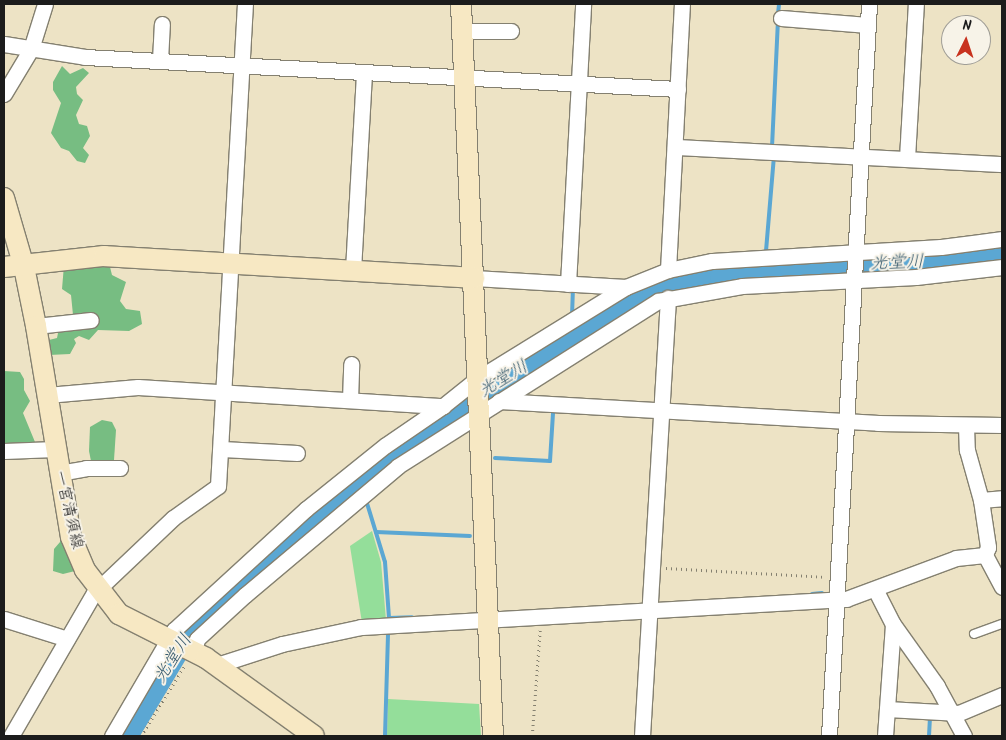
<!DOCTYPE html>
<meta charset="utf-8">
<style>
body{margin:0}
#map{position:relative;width:1006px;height:740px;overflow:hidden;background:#ede3c5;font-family:Kalam,"Klee One",sans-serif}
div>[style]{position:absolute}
.green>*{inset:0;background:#94de9a}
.forest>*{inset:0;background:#77bd82}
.stream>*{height:4px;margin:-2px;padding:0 2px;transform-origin:2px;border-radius:2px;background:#5ba7d3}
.river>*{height:24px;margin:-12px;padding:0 12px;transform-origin:12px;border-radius:12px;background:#5ba7d3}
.path>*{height:2.5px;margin-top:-1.25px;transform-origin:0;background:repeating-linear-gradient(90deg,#848070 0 1px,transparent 0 5px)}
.roads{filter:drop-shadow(1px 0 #848070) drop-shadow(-1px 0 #848070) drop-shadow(0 1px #848070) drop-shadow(0 -1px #848070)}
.lane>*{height:8px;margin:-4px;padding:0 4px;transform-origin:4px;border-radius:4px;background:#fff}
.street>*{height:15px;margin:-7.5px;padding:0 7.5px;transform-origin:7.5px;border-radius:7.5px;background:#fff}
.secondary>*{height:20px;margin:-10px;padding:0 10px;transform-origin:10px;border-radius:10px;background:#f7e8c3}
span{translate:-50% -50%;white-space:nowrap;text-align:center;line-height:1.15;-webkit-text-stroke:4px #f7f3e8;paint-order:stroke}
.street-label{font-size:16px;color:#1c1c1c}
.water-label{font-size:18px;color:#385b6e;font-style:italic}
.frame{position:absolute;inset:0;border:5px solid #1c1c1c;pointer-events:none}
.north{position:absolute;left:941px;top:15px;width:50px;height:50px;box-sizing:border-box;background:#f7f3e8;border:1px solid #9f9d96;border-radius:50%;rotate:4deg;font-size:14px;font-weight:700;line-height:20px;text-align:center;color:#1c1c1c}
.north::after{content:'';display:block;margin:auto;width:18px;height:22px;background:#c8321e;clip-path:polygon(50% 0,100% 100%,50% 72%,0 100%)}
</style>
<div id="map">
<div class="green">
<i style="clip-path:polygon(372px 531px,381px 562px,386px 620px,362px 623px,350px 546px)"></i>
<i style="clip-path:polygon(388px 699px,479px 704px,481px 736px,387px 736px)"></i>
</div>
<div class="forest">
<i style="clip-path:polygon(62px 66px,70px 74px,83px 68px,89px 73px,76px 87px,77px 94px,83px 100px,76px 115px,79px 124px,87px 126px,90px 136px,83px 148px,89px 155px,85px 163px,77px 161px,69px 151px,61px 148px,51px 133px,61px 103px,53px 90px,53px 82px)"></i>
<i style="clip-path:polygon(109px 263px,112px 275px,126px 282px,120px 301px,126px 309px,140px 311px,142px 324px,129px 331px,98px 330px,89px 340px,79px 336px,74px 339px,76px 343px,70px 354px,49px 355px,45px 341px,57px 338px,59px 328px,73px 315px,71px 295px,62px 289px,64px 265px)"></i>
<i style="clip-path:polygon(4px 371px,20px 372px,24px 379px,24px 390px,30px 401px,23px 413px,35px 442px,4px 445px)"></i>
<i style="clip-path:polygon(102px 420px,112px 422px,116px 430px,114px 460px,108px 466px,91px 461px,89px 451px,90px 427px)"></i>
<i style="clip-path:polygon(61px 534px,79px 570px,63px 574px,53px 571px,54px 549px,60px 542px)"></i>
</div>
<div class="stream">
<i style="left:778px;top:14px;width:10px;rotate:-84deg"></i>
<i style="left:772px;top:147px;width:126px;rotate:-87.3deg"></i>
<i style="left:766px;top:251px;width:95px;rotate:-85.2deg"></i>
<i style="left:572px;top:316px;width:25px;rotate:-88deg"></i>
<i style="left:571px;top:337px;width:11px;rotate:-90deg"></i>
<i style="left:495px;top:458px;width:55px;rotate:3.1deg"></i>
<i style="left:550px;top:461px;width:48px;rotate:-86.4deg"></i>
<i style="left:366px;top:500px;width:65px;rotate:73deg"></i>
<i style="left:385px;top:562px;width:56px;rotate:85.9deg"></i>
<i style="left:389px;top:618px;width:23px;rotate:-2deg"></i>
<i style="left:376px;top:532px;width:94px;rotate:2.4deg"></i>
<i style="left:812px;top:594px;width:10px;rotate:-6deg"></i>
<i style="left:385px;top:736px;width:104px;rotate:-88.3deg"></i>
<i style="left:929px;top:736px;width:20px;rotate:-87deg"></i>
</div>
<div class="river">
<i style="left:126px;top:736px;width:119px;rotate:-59.1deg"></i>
<i style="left:187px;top:634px;width:223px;rotate:-41.5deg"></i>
<i style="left:354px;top:486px;width:113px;rotate:-37.5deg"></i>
<i style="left:444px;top:417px;width:246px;rotate:-31.4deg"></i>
<i style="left:654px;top:289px;width:69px;rotate:-11.6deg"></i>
<i style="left:722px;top:275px;width:70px;rotate:-5.7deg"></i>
<i style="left:792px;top:268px;width:129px;rotate:-1.8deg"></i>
<i style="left:921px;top:264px;width:82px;rotate:-7.7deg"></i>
</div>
<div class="path">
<i style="left:666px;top:568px;width:159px;rotate:3.2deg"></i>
<i style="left:141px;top:736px;width:84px;rotate:-58.2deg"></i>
<i style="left:532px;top:736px;width:107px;rotate:-85.7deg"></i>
</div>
<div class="roads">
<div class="lane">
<i style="left:974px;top:634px;width:30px;rotate:-20deg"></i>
</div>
<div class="street">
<i style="left:781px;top:18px;width:87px;rotate:4.6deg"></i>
<i style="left:462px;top:31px;width:49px"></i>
<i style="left:4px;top:44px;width:82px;rotate:9.1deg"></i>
<i style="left:85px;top:57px;width:594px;rotate:3.09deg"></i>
<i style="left:160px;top:60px;width:36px;rotate:-87deg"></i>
<i style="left:4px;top:94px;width:52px;rotate:-59deg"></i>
<i style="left:31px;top:49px;width:47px;rotate:-72.7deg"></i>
<i style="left:675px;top:147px;width:327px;rotate:3deg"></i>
<i style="left:907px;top:158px;width:154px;rotate:-86.7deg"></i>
<i style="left:353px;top:270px;width:198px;rotate:-86.8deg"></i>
<i style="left:668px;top:270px;width:266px;rotate:-87deg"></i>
<i style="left:474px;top:278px;width:152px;rotate:3.4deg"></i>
<i style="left:626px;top:287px;width:45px;rotate:-22deg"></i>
<i style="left:668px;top:270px;width:45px;rotate:-11.6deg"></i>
<i style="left:712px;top:261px;width:229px;rotate:-3.5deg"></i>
<i style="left:941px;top:247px;width:62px;rotate:-7.5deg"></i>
<i style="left:568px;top:284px;width:280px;rotate:-86.9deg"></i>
<i style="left:36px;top:326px;width:55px;rotate:-6.2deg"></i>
<i style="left:47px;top:395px;width:91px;rotate:-5deg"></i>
<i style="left:138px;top:387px;width:306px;rotate:3.6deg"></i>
<i style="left:443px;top:406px;width:43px;rotate:-38.5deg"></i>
<i style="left:477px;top:379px;width:175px;rotate:-31.7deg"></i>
<i style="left:350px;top:400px;width:36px;rotate:-88deg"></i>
<i style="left:499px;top:401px;width:380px;rotate:3.3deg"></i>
<i style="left:878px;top:423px;width:124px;rotate:0.9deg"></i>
<i style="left:966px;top:426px;width:24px;rotate:88deg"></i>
<i style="left:967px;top:450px;width:52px;rotate:74.4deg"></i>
<i style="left:981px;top:500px;width:48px;rotate:81.5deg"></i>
<i style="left:988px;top:547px;width:9px;rotate:111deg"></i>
<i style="left:985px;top:555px;width:36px;rotate:62deg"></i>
<i style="left:222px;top:449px;width:75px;rotate:3.1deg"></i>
<i style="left:4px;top:451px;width:51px;rotate:-2.2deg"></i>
<i style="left:59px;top:473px;width:27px;rotate:-10deg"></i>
<i style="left:86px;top:468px;width:34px"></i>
<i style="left:981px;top:500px;width:21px;rotate:-5deg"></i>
<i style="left:875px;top:589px;width:39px;rotate:63deg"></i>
<i style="left:893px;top:624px;width:76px;rotate:54.6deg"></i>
<i style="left:937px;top:686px;width:57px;rotate:61.6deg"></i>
<i style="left:4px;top:619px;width:66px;rotate:17.6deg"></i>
<i style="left:194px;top:652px;width:13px;rotate:-77deg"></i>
<i style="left:197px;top:639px;width:65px;rotate:-42.5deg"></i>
<i style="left:245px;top:595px;width:200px;rotate:-40.1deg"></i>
<i style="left:398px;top:466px;width:308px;rotate:-32.4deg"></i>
<i style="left:658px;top:301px;width:85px;rotate:-10.1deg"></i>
<i style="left:742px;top:286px;width:174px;rotate:-3deg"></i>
<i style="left:916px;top:277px;width:87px;rotate:-6.6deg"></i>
<i style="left:217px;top:665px;width:68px;rotate:-17.9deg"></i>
<i style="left:282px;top:644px;width:81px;rotate:-12.1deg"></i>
<i style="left:361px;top:627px;width:486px;rotate:-3.3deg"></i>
<i style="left:846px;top:599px;width:117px;rotate:-20.4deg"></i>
<i style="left:956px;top:558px;width:29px;rotate:-6deg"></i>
<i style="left:887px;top:709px;width:72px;rotate:3.2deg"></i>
<i style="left:959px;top:713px;width:47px;rotate:-22.7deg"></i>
<i style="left:11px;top:736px;width:165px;rotate:-59.9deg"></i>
<i style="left:94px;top:593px;width:109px;rotate:-43.5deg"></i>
<i style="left:173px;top:518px;width:55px;rotate:-35.4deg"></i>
<i style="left:218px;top:486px;width:483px;rotate:-86.8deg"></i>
<i style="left:112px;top:736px;width:123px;rotate:-59.7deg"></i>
<i style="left:174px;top:630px;width:179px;rotate:-42.5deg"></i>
<i style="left:306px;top:509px;width:102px;rotate:-38.7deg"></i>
<i style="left:386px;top:445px;width:69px;rotate:-34.4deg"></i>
<i style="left:642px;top:736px;width:439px;rotate:-86.6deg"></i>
<i style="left:829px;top:736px;width:733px;rotate:-86.87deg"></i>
<i style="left:885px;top:736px;width:112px;rotate:-85.9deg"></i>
</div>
<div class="secondary">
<i style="left:461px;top:4px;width:733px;rotate:87.5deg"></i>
<i style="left:4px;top:198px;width:72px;rotate:73.8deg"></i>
<i style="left:24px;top:267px;width:60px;rotate:78.5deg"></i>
<i style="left:36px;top:326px;width:214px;rotate:80.6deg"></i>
<i style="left:71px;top:537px;width:36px;rotate:67deg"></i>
<i style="left:85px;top:570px;width:56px;rotate:52.3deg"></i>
<i style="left:119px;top:614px;width:97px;rotate:26.8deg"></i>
<i style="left:206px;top:658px;width:133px;rotate:35.8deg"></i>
<i style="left:4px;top:267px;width:101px;rotate:-6.3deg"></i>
<i style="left:104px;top:256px;width:371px;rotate:3.4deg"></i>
</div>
</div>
<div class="street-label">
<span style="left:68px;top:510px;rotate:77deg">一宮清須線</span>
</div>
<div class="water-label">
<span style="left:897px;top:264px;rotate:-2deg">光堂川</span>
<span style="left:504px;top:380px;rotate:-31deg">光堂川</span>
<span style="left:174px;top:659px;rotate:-57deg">光堂川</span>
</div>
<div class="frame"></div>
<div class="north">N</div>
</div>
